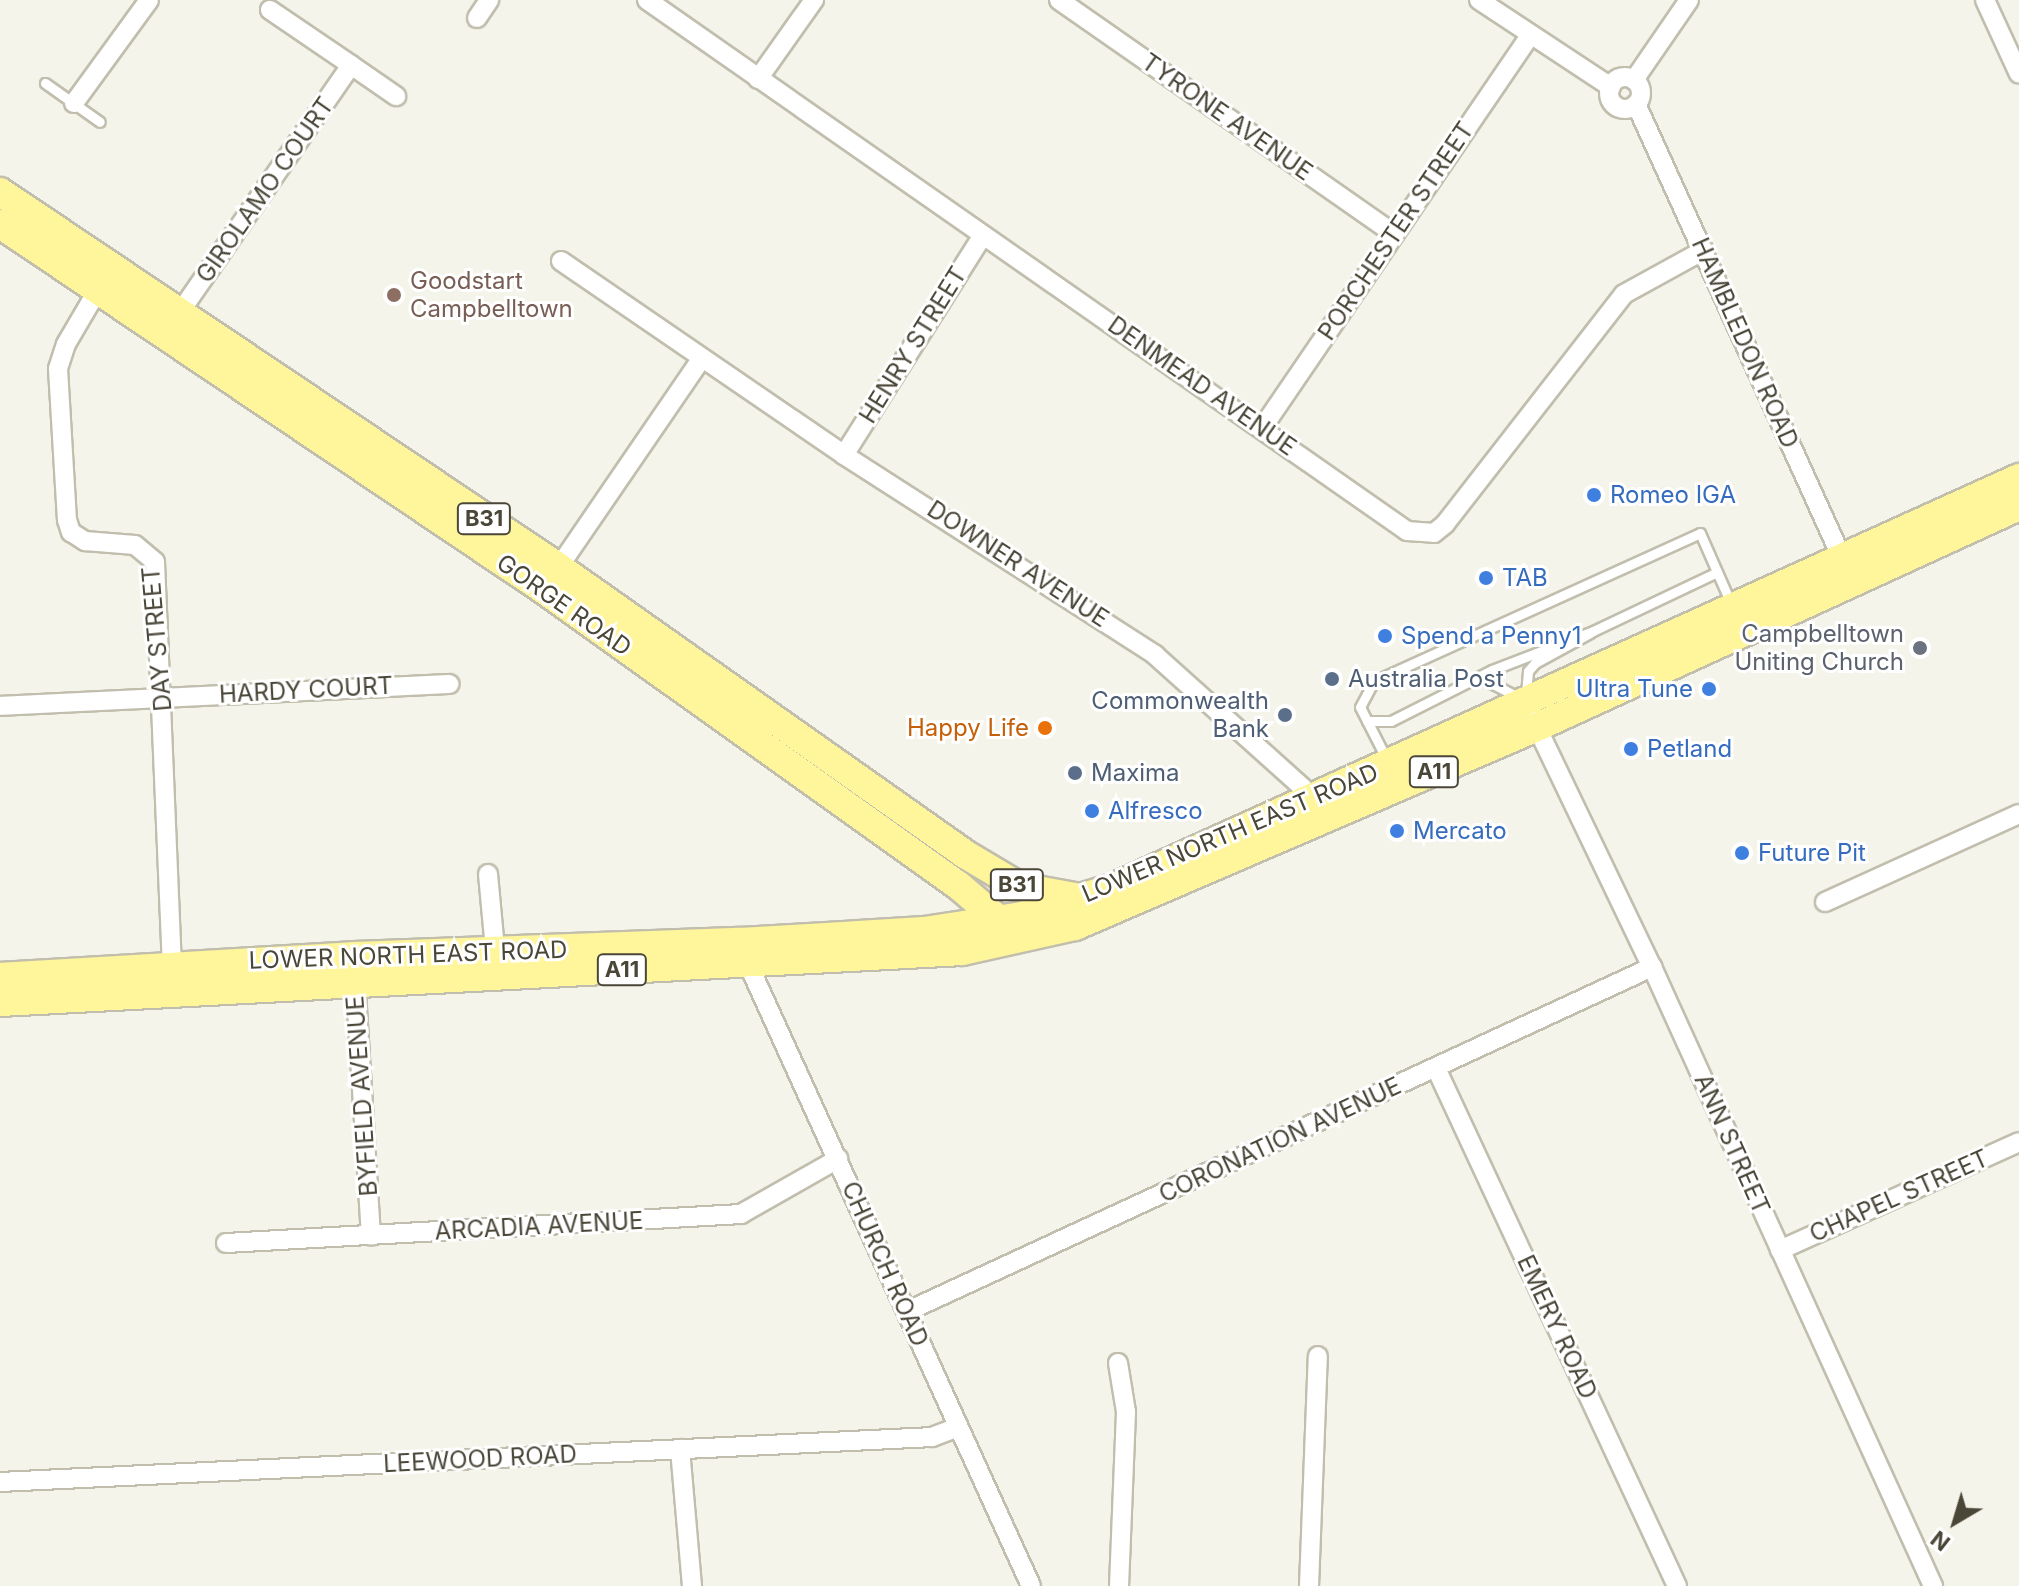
<!DOCTYPE html>
<style>
body{margin:0}
#map{position:relative;width:2019px;height:1586px;overflow:hidden;background:#f5f4eb;font-family:Inter,sans-serif}
div>[style]{position:absolute}
.roads{filter:drop-shadow(2px 0 #c1bead) drop-shadow(-2px 0 #c1bead) drop-shadow(0 2px #c1bead) drop-shadow(0 -2px #c1bead)}
.lane>*{height:9px;margin:-4.5px;padding:0 4.5px;transform-origin:4.5px;border-radius:4.5px;background:#fff}
.street>*{height:18px;margin:-9px;padding:0 9px;transform-origin:9px;border-radius:9px;background:#fff}
.street>.ring{margin:-9px;padding:0;box-sizing:content-box;background:none;border:18px solid #fff;border-radius:50%}
.primary>*{height:28px;margin:-14px;padding:0 14px;transform-origin:14px;border-radius:14px;background:#fff59a}
.dots>*{width:22px;height:22px;translate:-50% -50%;box-sizing:border-box;border:4px solid #fff;border-radius:50%}
span{translate:-50% -50%;white-space:nowrap;text-align:center;line-height:1.15;-webkit-text-stroke:6px #fff;paint-order:stroke}
.shield-label span{padding:2px 6px;background:#fff;border:2px solid;border-radius:6px;-webkit-text-stroke-width:0}
.shield-label{font-size:22px;color:#4a4638;font-weight:700}
.street-label{font-size:24px;color:#4a4638}
.education-label{font-size:24px;color:#785e54}
.left{translate:0 -50%;text-align:left}
.shop-label{font-size:24px;color:#366cbe}
.right{translate:-100% -50%;text-align:right}
.worship-label{font-size:24px;color:#5b616d}
.service-label{font-size:24px;color:#4e5e75}
.food-label{font-size:24px;color:#c56008}
.north{position:absolute;left:1915px;top:1482px;width:80px;height:80px;-webkit-text-stroke:6px #fff;paint-order:stroke;rotate:218deg;font-size:22px;font-weight:700;line-height:32px;text-align:center;color:#4a4638}
.north::after{content:'';display:block;margin:auto;width:28px;height:36px;background:#4a4638;clip-path:polygon(50% 0,100% 100%,50% 72%,0 100%)}
</style>
<div id="map">
<div class="roads">
<div class="lane">
<i style="left:45px;top:83px;width:67px;rotate:35.3deg"></i>
<i style="left:1481px;top:678px;width:44px;rotate:27.1deg"></i>
<i style="left:1526px;top:694px;width:23px;rotate:-85deg"></i>
<i style="left:1528px;top:671px;width:11px;rotate:-49deg"></i>
<i style="left:1535px;top:663px;width:63px;rotate:-28.6deg"></i>
<i style="left:1367px;top:721px;width:24px"></i>
<i style="left:1391px;top:721px;width:113px;rotate:-26.8deg"></i>
<i style="left:1492px;top:670px;width:108px;rotate:-21.1deg"></i>
<i style="left:1593px;top:631px;width:137px;rotate:-25.4deg"></i>
<i style="left:1386px;top:758px;width:57px;rotate:-117deg"></i>
<i style="left:1360px;top:707px;width:30px;rotate:-62deg"></i>
<i style="left:1374px;top:681px;width:358px;rotate:-24.4deg"></i>
<i style="left:1700px;top:533px;width:80px;rotate:66.3deg"></i>
</div>
<div class="street">
<i style="left:647px;top:0;width:927px;rotate:34.94deg"></i>
<i style="left:1407px;top:531px;width:27px;rotate:4deg"></i>
<i style="left:1434px;top:533px;width:14px;rotate:-39deg"></i>
<i style="left:1445px;top:524px;width:291px;rotate:-52.1deg"></i>
<i style="left:1624px;top:294px;width:91px;rotate:-28.8deg"></i>
<i style="left:1059px;top:0;width:409px;rotate:34.9deg"></i>
<i style="left:1479px;top:0;width:158px;rotate:33.4deg"></i>
<i style="left:1985px;top:0;width:81px;rotate:65.3deg"></i>
<i style="left:477px;top:18px;width:22px;rotate:-56deg"></i>
<i style="left:351px;top:65px;width:55px;rotate:34.6deg"></i>
<i class="ring" style="left:1609px;top:77px;width:14px;height:14px"></i>
<i style="left:758px;top:79px;width:97px;rotate:-54.7deg"></i>
<i style="left:1634px;top:80px;width:97px;rotate:-55.5deg"></i>
<i style="left:74px;top:103px;width:127px;rotate:-53.9deg"></i>
<i style="left:1636px;top:104px;width:508px;rotate:65.6deg"></i>
<i style="left:561px;top:261px;width:343px;rotate:34.4deg"></i>
<i style="left:844px;top:455px;width:370px;rotate:32.7deg"></i>
<i style="left:1155px;top:655px;width:212px;rotate:41.9deg"></i>
<i style="left:103px;top:281px;width:73px;rotate:120.4deg"></i>
<i style="left:66px;top:344px;width:26px;rotate:108deg"></i>
<i style="left:58px;top:369px;width:151px;rotate:86.6deg"></i>
<i style="left:67px;top:520px;width:13px;rotate:72deg"></i>
<i style="left:71px;top:532px;width:17px;rotate:33deg"></i>
<i style="left:85px;top:541px;width:50px;rotate:4.6deg"></i>
<i style="left:135px;top:545px;width:26px;rotate:40deg"></i>
<i style="left:155px;top:562px;width:413px;rotate:87.6deg"></i>
<i style="left:178px;top:315px;width:304px;rotate:-55.3deg"></i>
<i style="left:351px;top:65px;width:98px;rotate:-145.8deg"></i>
<i style="left:1263px;top:427px;width:474px;rotate:-55.7deg"></i>
<i style="left:844px;top:455px;width:260px;rotate:-57.7deg"></i>
<i style="left:554px;top:574px;width:262px;rotate:-55.6deg"></i>
<i style="left:0;top:706px;width:450px;rotate:-2.8deg"></i>
<i style="left:1532px;top:717px;width:277px;rotate:64.4deg"></i>
<i style="left:1652px;top:967px;width:680px;rotate:65.58deg"></i>
<i style="left:488px;top:874px;width:86px;rotate:84.7deg"></i>
<i style="left:1825px;top:902px;width:213px;rotate:-24.4deg"></i>
<i style="left:744px;top:955px;width:693px;rotate:65.54deg"></i>
<i style="left:355px;top:975px;width:261px;rotate:86.5deg"></i>
<i style="left:1436px;top:1068px;width:571px;rotate:65.05deg"></i>
<i style="left:226px;top:1243px;width:516px;rotate:-3.22deg"></i>
<i style="left:741px;top:1214px;width:112px;rotate:-29.6deg"></i>
<i style="left:1780px;top:1250px;width:262px;rotate:-24.3deg"></i>
<i style="left:908px;top:1311px;width:820px;rotate:-24.81deg"></i>
<i style="left:1118px;top:1363px;width:50px;rotate:80.7deg"></i>
<i style="left:1126px;top:1412px;width:174px;rotate:92.3deg"></i>
<i style="left:680px;top:1449px;width:138px;rotate:85deg"></i>
<i style="left:0;top:1482px;width:933px;rotate:-2.76deg"></i>
<i style="left:932px;top:1437px;width:28px;rotate:-21deg"></i>
<i style="left:1309px;top:1586px;width:230px;rotate:-87.8deg"></i>
</div>
<div class="primary">
<i style="left:0;top:192px;width:672px;rotate:33.9deg"></i>
<i style="left:558px;top:567px;width:496px;rotate:35.2deg"></i>
<i style="left:963px;top:853px;width:66px;rotate:30.8deg"></i>
<i style="left:1020px;top:887px;width:56px;rotate:10.3deg"></i>
<i style="left:0;top:224px;width:654px;rotate:33.91deg"></i>
<i style="left:543px;top:589px;width:511px;rotate:35.52deg"></i>
<i style="left:959px;top:886px;width:52px;rotate:40.4deg"></i>
<i style="left:0;top:977px;width:355px;rotate:-3.4deg"></i>
<i style="left:354px;top:956px;width:386px;rotate:-2.1deg"></i>
<i style="left:740px;top:942px;width:184px;rotate:-3.4deg"></i>
<i style="left:924px;top:931px;width:99px;rotate:-8.7deg"></i>
<i style="left:1022px;top:916px;width:92px;rotate:-17.1deg"></i>
<i style="left:1110px;top:889px;width:998px;rotate:-24.33deg"></i>
<i style="left:0;top:1002px;width:963px;rotate:-3.03deg"></i>
<i style="left:962px;top:951px;width:116px;rotate:-12.5deg"></i>
<i style="left:1075px;top:926px;width:503px;rotate:-23.3deg"></i>
<i style="left:1537px;top:727px;width:530px;rotate:-24.63deg"></i>
</div>
</div>
<div class="dots">
<i style="left:394px;top:295px;background:#8d6e63"></i>
<i style="left:1594px;top:495px;background:#3f7fe0"></i>
<i style="left:1486px;top:578px;background:#3f7fe0"></i>
<i style="left:1385px;top:636px;background:#3f7fe0"></i>
<i style="left:1920px;top:648px;background:#6b7280"></i>
<i style="left:1332px;top:679px;background:#5c6f8a"></i>
<i style="left:1709px;top:689px;background:#3f7fe0"></i>
<i style="left:1285px;top:715px;background:#5c6f8a"></i>
<i style="left:1045px;top:728px;background:#e8710a"></i>
<i style="left:1631px;top:749px;background:#3f7fe0"></i>
<i style="left:1075px;top:773px;background:#5c6f8a"></i>
<i style="left:1092px;top:811px;background:#3f7fe0"></i>
<i style="left:1397px;top:831px;background:#3f7fe0"></i>
<i style="left:1742px;top:853px;background:#3f7fe0"></i>
</div>
<div class="shield-label">
<span style="left:484px;top:519px">B31</span>
<span style="left:1434px;top:772px">A11</span>
<span style="left:1017px;top:885px">B31</span>
<span style="left:622px;top:970px">A11</span>
</div>
<div class="street-label">
<span style="left:1227px;top:117px;rotate:35deg">TYRONE AVENUE</span>
<span style="left:265px;top:190px;rotate:-55deg">GIROLAMO COURT</span>
<span style="left:1396px;top:231px;rotate:-56deg">PORCHESTER STREET</span>
<span style="left:1745px;top:343px;rotate:66deg">HAMBLEDON ROAD</span>
<span style="left:913px;top:345px;rotate:-58deg">HENRY STREET</span>
<span style="left:1202px;top:386px;rotate:35deg">DENMEAD AVENUE</span>
<span style="left:1018px;top:564px;rotate:33deg">DOWNER AVENUE</span>
<span style="left:564px;top:605px;rotate:35deg">GORGE ROAD</span>
<span style="left:157px;top:639px;rotate:-95deg">DAY STREET</span>
<span style="left:306px;top:690px;rotate:-3deg">HARDY COURT</span>
<span style="left:1230px;top:833px;rotate:-23deg">LOWER NORTH EAST ROAD</span>
<span style="left:408px;top:955px;rotate:-2deg">LOWER NORTH EAST ROAD</span>
<span style="left:362px;top:1096px;rotate:-94deg">BYFIELD AVENUE</span>
<span style="left:1280px;top:1140px;rotate:-25deg">CORONATION AVENUE</span>
<span style="left:1732px;top:1144px;rotate:66deg">ANN STREET</span>
<span style="left:1899px;top:1196px;rotate:-24deg">CHAPEL STREET</span>
<span style="left:539px;top:1226px;rotate:-3deg">ARCADIA AVENUE</span>
<span style="left:885px;top:1264px;rotate:66deg">CHURCH ROAD</span>
<span style="left:1557px;top:1327px;rotate:65deg">EMERY ROAD</span>
<span style="left:480px;top:1459px;rotate:-3deg">LEEWOOD ROAD</span>
</div>
<div class="education-label">
<span class="left" style="left:410px;top:295px">Goodstart<br>Campbelltown</span>
</div>
<div class="shop-label">
<span class="left" style="left:1610px;top:495px">Romeo IGA</span>
<span class="left" style="left:1502px;top:578px">TAB</span>
<span class="left" style="left:1401px;top:636px">Spend a Penny1</span>
<span class="right" style="left:1693px;top:689px">Ultra Tune</span>
<span class="left" style="left:1647px;top:749px">Petland</span>
<span class="left" style="left:1108px;top:811px">Alfresco</span>
<span class="left" style="left:1413px;top:831px">Mercato</span>
<span class="left" style="left:1758px;top:853px">Future Pit</span>
</div>
<div class="worship-label">
<span class="right" style="left:1904px;top:648px">Campbelltown<br>Uniting Church</span>
</div>
<div class="service-label">
<span class="left" style="left:1348px;top:679px">Australia Post</span>
<span class="right" style="left:1269px;top:715px">Commonwealth<br>Bank</span>
<span class="left" style="left:1091px;top:773px">Maxima</span>
</div>
<div class="food-label">
<span class="right" style="left:1029px;top:728px">Happy Life</span>
</div>
<div class="north">N</div>
</div>
